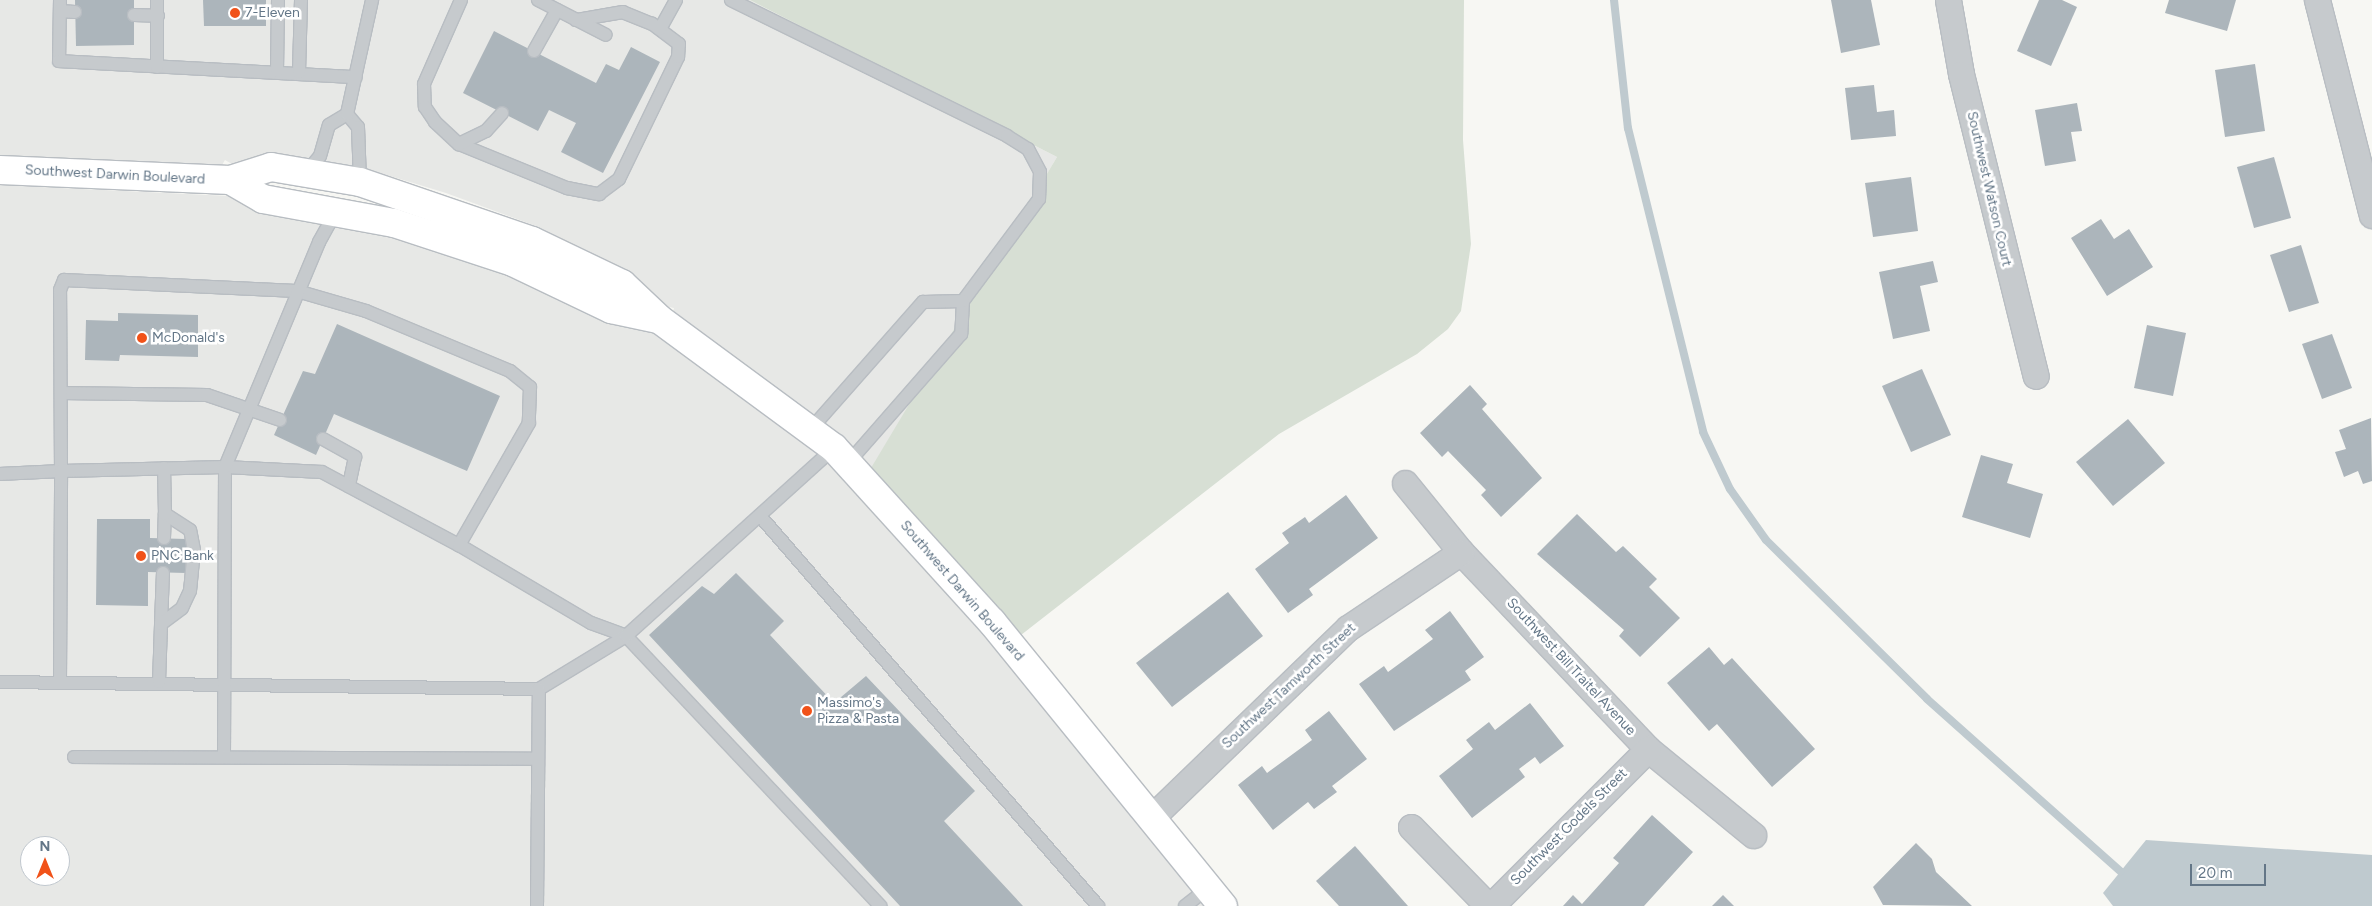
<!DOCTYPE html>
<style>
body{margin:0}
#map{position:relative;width:2372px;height:906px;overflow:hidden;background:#f7f7f3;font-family:Figtree,sans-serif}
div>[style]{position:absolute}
.built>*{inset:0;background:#e7e8e6}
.green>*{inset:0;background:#d7dfd4}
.water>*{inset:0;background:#bfcacf}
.stream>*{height:8px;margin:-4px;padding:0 4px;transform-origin:4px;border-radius:4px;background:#bfcacf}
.building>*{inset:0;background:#acb5bb}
.roads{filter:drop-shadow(1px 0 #b8bdc2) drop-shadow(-1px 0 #b8bdc2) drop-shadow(0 1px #b8bdc2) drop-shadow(0 -1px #b8bdc2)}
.lane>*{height:12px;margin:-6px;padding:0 6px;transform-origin:6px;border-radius:6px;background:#c6cacd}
.street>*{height:25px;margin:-12.5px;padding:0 12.5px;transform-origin:12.5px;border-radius:12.5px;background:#c6cacd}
.secondary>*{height:28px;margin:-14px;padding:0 14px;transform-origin:14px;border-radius:14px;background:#fff}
.dots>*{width:14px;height:14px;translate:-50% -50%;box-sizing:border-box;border:2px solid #fff;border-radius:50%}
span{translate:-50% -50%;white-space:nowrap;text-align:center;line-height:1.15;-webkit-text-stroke:5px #fff;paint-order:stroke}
.poi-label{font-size:14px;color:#637687}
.left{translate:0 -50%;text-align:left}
.street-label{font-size:14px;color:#637687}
.north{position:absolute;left:20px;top:836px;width:50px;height:50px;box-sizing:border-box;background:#fff;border:1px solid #c1c8cf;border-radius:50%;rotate:0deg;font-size:14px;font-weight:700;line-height:20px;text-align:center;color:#637687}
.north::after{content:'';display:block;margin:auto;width:18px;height:22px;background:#f15219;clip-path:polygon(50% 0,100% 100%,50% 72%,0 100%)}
.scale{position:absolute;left:2190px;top:864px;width:76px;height:22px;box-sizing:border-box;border:2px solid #637687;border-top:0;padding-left:6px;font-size:15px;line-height:18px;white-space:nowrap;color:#637687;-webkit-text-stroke:4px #fff;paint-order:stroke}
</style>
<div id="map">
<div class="built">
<i style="clip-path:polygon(0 0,750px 0,1057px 157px,874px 471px,841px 435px,673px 312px,674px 308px,665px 306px,630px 273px,536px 226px,446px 193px,364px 168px,273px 153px,232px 164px,225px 160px,222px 165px,0 155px)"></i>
<i style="clip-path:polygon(evenodd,0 185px,229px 196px,261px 214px,391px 238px,509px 276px,606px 323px,653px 333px,825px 459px,983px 632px,1205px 906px,0 906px,0 185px,30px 846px,60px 846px,60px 876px,30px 876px,30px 846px)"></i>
</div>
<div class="green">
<i style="clip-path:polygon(750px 0,1464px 0,1463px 140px,1471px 244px,1461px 311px,1448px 329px,1417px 354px,1279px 434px,1021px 635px,871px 468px,1057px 157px)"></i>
</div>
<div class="water">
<i style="clip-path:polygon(2146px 840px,2372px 855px,2372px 906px,2113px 906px,2103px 893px)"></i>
</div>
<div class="stream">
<i style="left:1614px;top:0;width:129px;rotate:83.8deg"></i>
<i style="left:1628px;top:128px;width:313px;rotate:76.1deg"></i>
<i style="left:1703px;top:432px;width:63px;rotate:64.7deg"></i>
<i style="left:1730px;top:489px;width:62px;rotate:54.8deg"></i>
<i style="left:1766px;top:540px;width:226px;rotate:44.6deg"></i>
<i style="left:1927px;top:699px;width:259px;rotate:41.7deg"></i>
</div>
<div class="building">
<i style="clip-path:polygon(75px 0,134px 0,134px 45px,76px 46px)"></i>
<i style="clip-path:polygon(203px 0,266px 0,266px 26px,204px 26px)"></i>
<i style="clip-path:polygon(1831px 0,1871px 0,1880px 45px,1841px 53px)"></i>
<i style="clip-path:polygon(2039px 0,2062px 0,2077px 7px,2051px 66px,2017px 51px)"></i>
<i style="clip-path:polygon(2169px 0,2236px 0,2227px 31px,2165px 13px)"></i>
<i style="clip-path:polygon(494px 31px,596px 83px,606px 64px,619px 70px,631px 47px,660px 62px,603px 173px,561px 152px,576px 123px,549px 110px,538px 131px,463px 93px)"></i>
<i style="clip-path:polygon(2255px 64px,2265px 131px,2225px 137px,2215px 70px)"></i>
<i style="clip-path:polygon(1874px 85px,1877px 112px,1894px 110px,1896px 136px,1851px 140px,1845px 88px)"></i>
<i style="clip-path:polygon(2077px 103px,2082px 131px,2071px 132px,2076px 161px,2045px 166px,2035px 110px)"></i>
<i style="clip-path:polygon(2274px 157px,2291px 218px,2254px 228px,2237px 167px)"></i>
<i style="clip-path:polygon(1911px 177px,1918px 231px,1873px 237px,1865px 183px)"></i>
<i style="clip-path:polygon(2101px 219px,2114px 239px,2129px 229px,2153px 267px,2107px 296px,2071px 238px)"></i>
<i style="clip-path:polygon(2301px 245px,2319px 303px,2289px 312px,2270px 255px)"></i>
<i style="clip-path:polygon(1933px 261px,1938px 282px,1920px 286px,1930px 331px,1893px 339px,1879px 272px)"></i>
<i style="clip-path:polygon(118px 313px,198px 315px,198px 357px,120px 355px,119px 361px,85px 360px,86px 320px,118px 321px)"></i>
<i style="clip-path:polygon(337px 324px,500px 396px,467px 471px,334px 414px,316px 455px,274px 435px,303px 371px,315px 374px)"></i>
<i style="clip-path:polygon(2147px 325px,2186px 333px,2173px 396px,2134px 388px)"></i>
<i style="clip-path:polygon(2332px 334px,2352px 388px,2322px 399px,2302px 344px)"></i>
<i style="clip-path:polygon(1922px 369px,1951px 435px,1911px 452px,1882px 386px)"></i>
<i style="clip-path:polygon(1470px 385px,1487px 404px,1482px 409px,1542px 478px,1501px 517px,1481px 495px,1486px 490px,1448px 451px,1442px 457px,1420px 433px)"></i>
<i style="clip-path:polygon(2371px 418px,2372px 481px,2363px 484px,2358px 471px,2344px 477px,2335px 452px,2346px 449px,2339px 430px)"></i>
<i style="clip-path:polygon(2128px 419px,2165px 463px,2113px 506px,2076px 462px)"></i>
<i style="clip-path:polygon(1981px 455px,2013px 464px,2007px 483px,2043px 494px,2030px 538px,1962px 517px)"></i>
<i style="clip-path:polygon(1346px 495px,1378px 538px,1309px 589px,1313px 595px,1288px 613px,1255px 569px,1289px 543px,1282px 533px,1305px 517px,1309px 523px)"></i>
<i style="clip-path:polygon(1577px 514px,1616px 552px,1623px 546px,1657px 579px,1649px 587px,1680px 618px,1640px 657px,1619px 636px,1624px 630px,1537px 554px)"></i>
<i style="clip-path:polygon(97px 519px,150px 519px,150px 538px,186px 539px,186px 573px,148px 572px,148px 606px,96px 605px)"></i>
<i style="clip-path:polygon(736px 573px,784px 621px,770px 635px,834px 703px,866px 676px,975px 791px,944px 821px,1023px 906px,900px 906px,649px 635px,702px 586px,714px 594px)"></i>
<i style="clip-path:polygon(1228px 592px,1263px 636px,1172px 707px,1136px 663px)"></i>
<i style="clip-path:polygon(1450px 611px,1484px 657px,1465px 671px,1471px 680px,1394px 731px,1359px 684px,1384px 666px,1388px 672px,1433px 639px,1425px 630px)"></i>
<i style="clip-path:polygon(1709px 647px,1724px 665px,1732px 658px,1815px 749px,1772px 787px,1717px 724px,1709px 731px,1667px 683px)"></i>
<i style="clip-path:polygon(1530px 703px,1564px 746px,1540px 764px,1535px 757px,1519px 769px,1525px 777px,1472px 818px,1439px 776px,1473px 749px,1466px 740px,1489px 722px,1495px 730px)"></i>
<i style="clip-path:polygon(1329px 711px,1367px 759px,1332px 786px,1337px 792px,1314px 809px,1308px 802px,1273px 830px,1238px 785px,1262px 766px,1267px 773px,1312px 740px,1305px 730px)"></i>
<i style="clip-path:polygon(1652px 815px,1693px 852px,1644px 906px,1563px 906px,1573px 895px,1582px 904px,1619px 863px,1613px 858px)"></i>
<i style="clip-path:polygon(1916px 843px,1932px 859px,1936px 872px,1972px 906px,1883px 905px,1873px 887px)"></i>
<i style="clip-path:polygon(1355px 846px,1408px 906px,1339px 906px,1316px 881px)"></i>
<i style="clip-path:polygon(1723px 895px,1734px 906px,1712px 906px)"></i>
</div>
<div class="roads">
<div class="lane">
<i style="left:60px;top:0;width:61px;rotate:90.9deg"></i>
<i style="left:59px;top:61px;width:297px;rotate:3.1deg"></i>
<i style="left:461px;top:0;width:92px;rotate:113.8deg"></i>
<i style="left:424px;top:84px;width:23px;rotate:88deg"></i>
<i style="left:425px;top:107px;width:18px;rotate:56deg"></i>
<i style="left:435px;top:122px;width:33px;rotate:43deg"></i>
<i style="left:459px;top:144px;width:117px;rotate:22.2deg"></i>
<i style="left:567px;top:188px;width:33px;rotate:11deg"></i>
<i style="left:599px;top:194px;width:25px;rotate:-37deg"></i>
<i style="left:619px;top:179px;width:136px;rotate:-64.2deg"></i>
<i style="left:678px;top:57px;width:13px;rotate:-86deg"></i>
<i style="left:679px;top:44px;width:34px;rotate:-143deg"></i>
<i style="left:652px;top:24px;width:31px;rotate:-158deg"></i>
<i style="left:623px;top:12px;width:48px;rotate:170.3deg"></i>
<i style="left:538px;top:0;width:76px;rotate:27.2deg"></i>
<i style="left:731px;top:0;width:308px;rotate:26.2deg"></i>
<i style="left:1007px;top:136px;width:25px;rotate:32deg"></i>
<i style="left:1028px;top:149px;width:26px;rotate:62deg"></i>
<i style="left:1040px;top:172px;width:27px;rotate:92deg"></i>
<i style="left:1039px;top:199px;width:127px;rotate:126.7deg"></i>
<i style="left:963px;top:301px;width:33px;rotate:93deg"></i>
<i style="left:961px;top:334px;width:171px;rotate:131.2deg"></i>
<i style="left:60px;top:11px;width:15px;rotate:4deg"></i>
<i style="left:134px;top:15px;width:24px;rotate:2deg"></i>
<i style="left:660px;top:29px;width:33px;rotate:-61deg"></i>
<i style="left:534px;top:51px;width:47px;rotate:-60.7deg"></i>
<i style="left:157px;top:67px;width:67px;rotate:-90deg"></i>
<i style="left:277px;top:71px;width:71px;rotate:-89.2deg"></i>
<i style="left:299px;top:72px;width:72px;rotate:-88.4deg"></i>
<i style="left:347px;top:114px;width:17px;rotate:50deg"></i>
<i style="left:358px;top:127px;width:55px;rotate:87.9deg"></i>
<i style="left:459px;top:144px;width:30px;rotate:-26deg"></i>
<i style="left:486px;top:131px;width:24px;rotate:-48deg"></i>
<i style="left:306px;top:173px;width:22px;rotate:-51deg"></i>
<i style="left:320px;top:156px;width:32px;rotate:-74deg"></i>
<i style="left:329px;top:125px;width:21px;rotate:-31deg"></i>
<i style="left:347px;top:114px;width:117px;rotate:-77.6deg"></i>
<i style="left:61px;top:393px;width:146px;rotate:0.8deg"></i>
<i style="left:207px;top:395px;width:77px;rotate:18.9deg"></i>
<i style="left:810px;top:430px;width:171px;rotate:-48.6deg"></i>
<i style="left:923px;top:302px;width:40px;rotate:-1.4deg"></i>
<i style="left:323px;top:439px;width:37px;rotate:29deg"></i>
<i style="left:355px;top:457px;width:30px;rotate:102deg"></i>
<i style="left:0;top:474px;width:61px;rotate:-2.8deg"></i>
<i style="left:61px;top:471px;width:181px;rotate:-90.3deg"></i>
<i style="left:60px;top:290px;width:11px;rotate:-68deg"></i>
<i style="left:64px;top:280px;width:233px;rotate:2.7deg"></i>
<i style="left:297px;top:291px;width:72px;rotate:16.2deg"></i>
<i style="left:366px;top:311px;width:156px;rotate:22.6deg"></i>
<i style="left:510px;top:371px;width:26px;rotate:39deg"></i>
<i style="left:530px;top:387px;width:36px;rotate:92deg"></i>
<i style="left:529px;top:423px;width:141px;rotate:119.8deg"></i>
<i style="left:761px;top:517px;width:515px;rotate:49.1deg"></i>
<i style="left:164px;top:538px;width:24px;rotate:-88deg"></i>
<i style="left:161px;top:624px;width:51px;rotate:-87.8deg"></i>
<i style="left:60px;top:681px;width:210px;rotate:-89.7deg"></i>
<i style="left:61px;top:471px;width:164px;rotate:-1.4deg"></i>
<i style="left:225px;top:467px;width:97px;rotate:3deg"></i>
<i style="left:322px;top:472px;width:155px;rotate:28.1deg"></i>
<i style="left:459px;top:545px;width:153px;rotate:30.6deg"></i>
<i style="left:591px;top:623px;width:37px;rotate:20deg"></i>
<i style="left:626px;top:636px;width:371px;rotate:46.7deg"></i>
<i style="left:0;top:682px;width:539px;rotate:0.74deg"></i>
<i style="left:539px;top:689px;width:102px;rotate:-31.3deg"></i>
<i style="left:626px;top:636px;width:280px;rotate:-42.1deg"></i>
<i style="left:159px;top:682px;width:58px;rotate:-88deg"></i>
<i style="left:161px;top:624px;width:26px;rotate:-37deg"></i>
<i style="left:182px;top:608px;width:19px;rotate:-65deg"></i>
<i style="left:190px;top:591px;width:41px;rotate:-84.4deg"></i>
<i style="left:194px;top:550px;width:20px;rotate:-101deg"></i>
<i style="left:190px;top:530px;width:30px;rotate:-147deg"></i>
<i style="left:165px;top:514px;width:46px;rotate:-91.2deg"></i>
<i style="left:224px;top:756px;width:289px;rotate:-89.8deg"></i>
<i style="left:225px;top:467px;width:244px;rotate:-67.3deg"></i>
<i style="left:319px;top:242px;width:35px;rotate:-61deg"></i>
<i style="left:74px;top:757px;width:464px;rotate:0.2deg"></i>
<i style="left:537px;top:906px;width:217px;rotate:-89.5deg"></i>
<i style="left:1185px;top:906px;width:29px;rotate:-38deg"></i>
</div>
<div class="street">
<i style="left:1948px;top:0;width:75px;rotate:80deg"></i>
<i style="left:1961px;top:74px;width:311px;rotate:76.1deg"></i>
<i style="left:2317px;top:0;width:222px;rotate:75.7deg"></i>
<i style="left:1405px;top:483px;width:89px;rotate:50.9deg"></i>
<i style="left:1461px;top:552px;width:272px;rotate:46.5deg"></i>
<i style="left:1648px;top:749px;width:136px;rotate:39.3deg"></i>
<i style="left:1152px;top:817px;width:272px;rotate:-44deg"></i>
<i style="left:1348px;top:628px;width:136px;rotate:-33.9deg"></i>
<i style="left:1411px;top:827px;width:110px;rotate:45.7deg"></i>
<i style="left:1491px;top:906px;width:222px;rotate:-45deg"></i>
</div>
<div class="secondary">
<i style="left:0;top:170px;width:230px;rotate:2.5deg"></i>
<i style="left:230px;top:180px;width:43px;rotate:-17.6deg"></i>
<i style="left:271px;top:167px;width:90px;rotate:9.6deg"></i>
<i style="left:360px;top:182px;width:182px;rotate:18.9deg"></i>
<i style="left:532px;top:241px;width:100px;rotate:25.5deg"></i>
<i style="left:622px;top:284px;width:51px;rotate:43.4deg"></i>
<i style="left:659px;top:319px;width:217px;rotate:36.4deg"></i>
<i style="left:834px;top:448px;width:235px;rotate:47.8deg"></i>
<i style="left:992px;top:622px;width:366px;rotate:50.9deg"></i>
<i style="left:230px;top:180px;width:38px;rotate:30deg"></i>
<i style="left:263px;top:199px;width:133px;rotate:10.4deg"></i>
<i style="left:394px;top:223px;width:125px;rotate:18.1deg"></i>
<i style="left:513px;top:262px;width:109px;rotate:25.6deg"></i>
<i style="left:611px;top:309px;width:48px;rotate:12deg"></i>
</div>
</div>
<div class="dots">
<i style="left:235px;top:13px;background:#f15219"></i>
<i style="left:142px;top:338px;background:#f15219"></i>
<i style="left:141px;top:556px;background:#f15219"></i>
<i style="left:807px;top:711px;background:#f15219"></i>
</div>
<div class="poi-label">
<span class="left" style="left:245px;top:13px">7-Eleven</span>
<span class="left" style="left:152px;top:338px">McDonald's</span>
<span class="left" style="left:151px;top:556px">PNC Bank</span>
<span class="left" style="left:817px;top:711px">Massimo's<br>Pizza &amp; Pasta</span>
</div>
<div class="street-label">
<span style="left:115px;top:175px;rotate:3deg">Southwest Darwin Boulevard</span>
<span style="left:1989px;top:189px;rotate:77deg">Southwest Watson Court</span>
<span style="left:962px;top:591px;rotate:49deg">Southwest Darwin Boulevard</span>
<span style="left:1571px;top:667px;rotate:47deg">Southwest Bill Traitel Avenue</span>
<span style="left:1289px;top:686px;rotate:-43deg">Southwest Tamworth Street</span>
<span style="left:1569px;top:827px;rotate:-45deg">Southwest Godels Street</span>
</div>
<div class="north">N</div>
<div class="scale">20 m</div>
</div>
